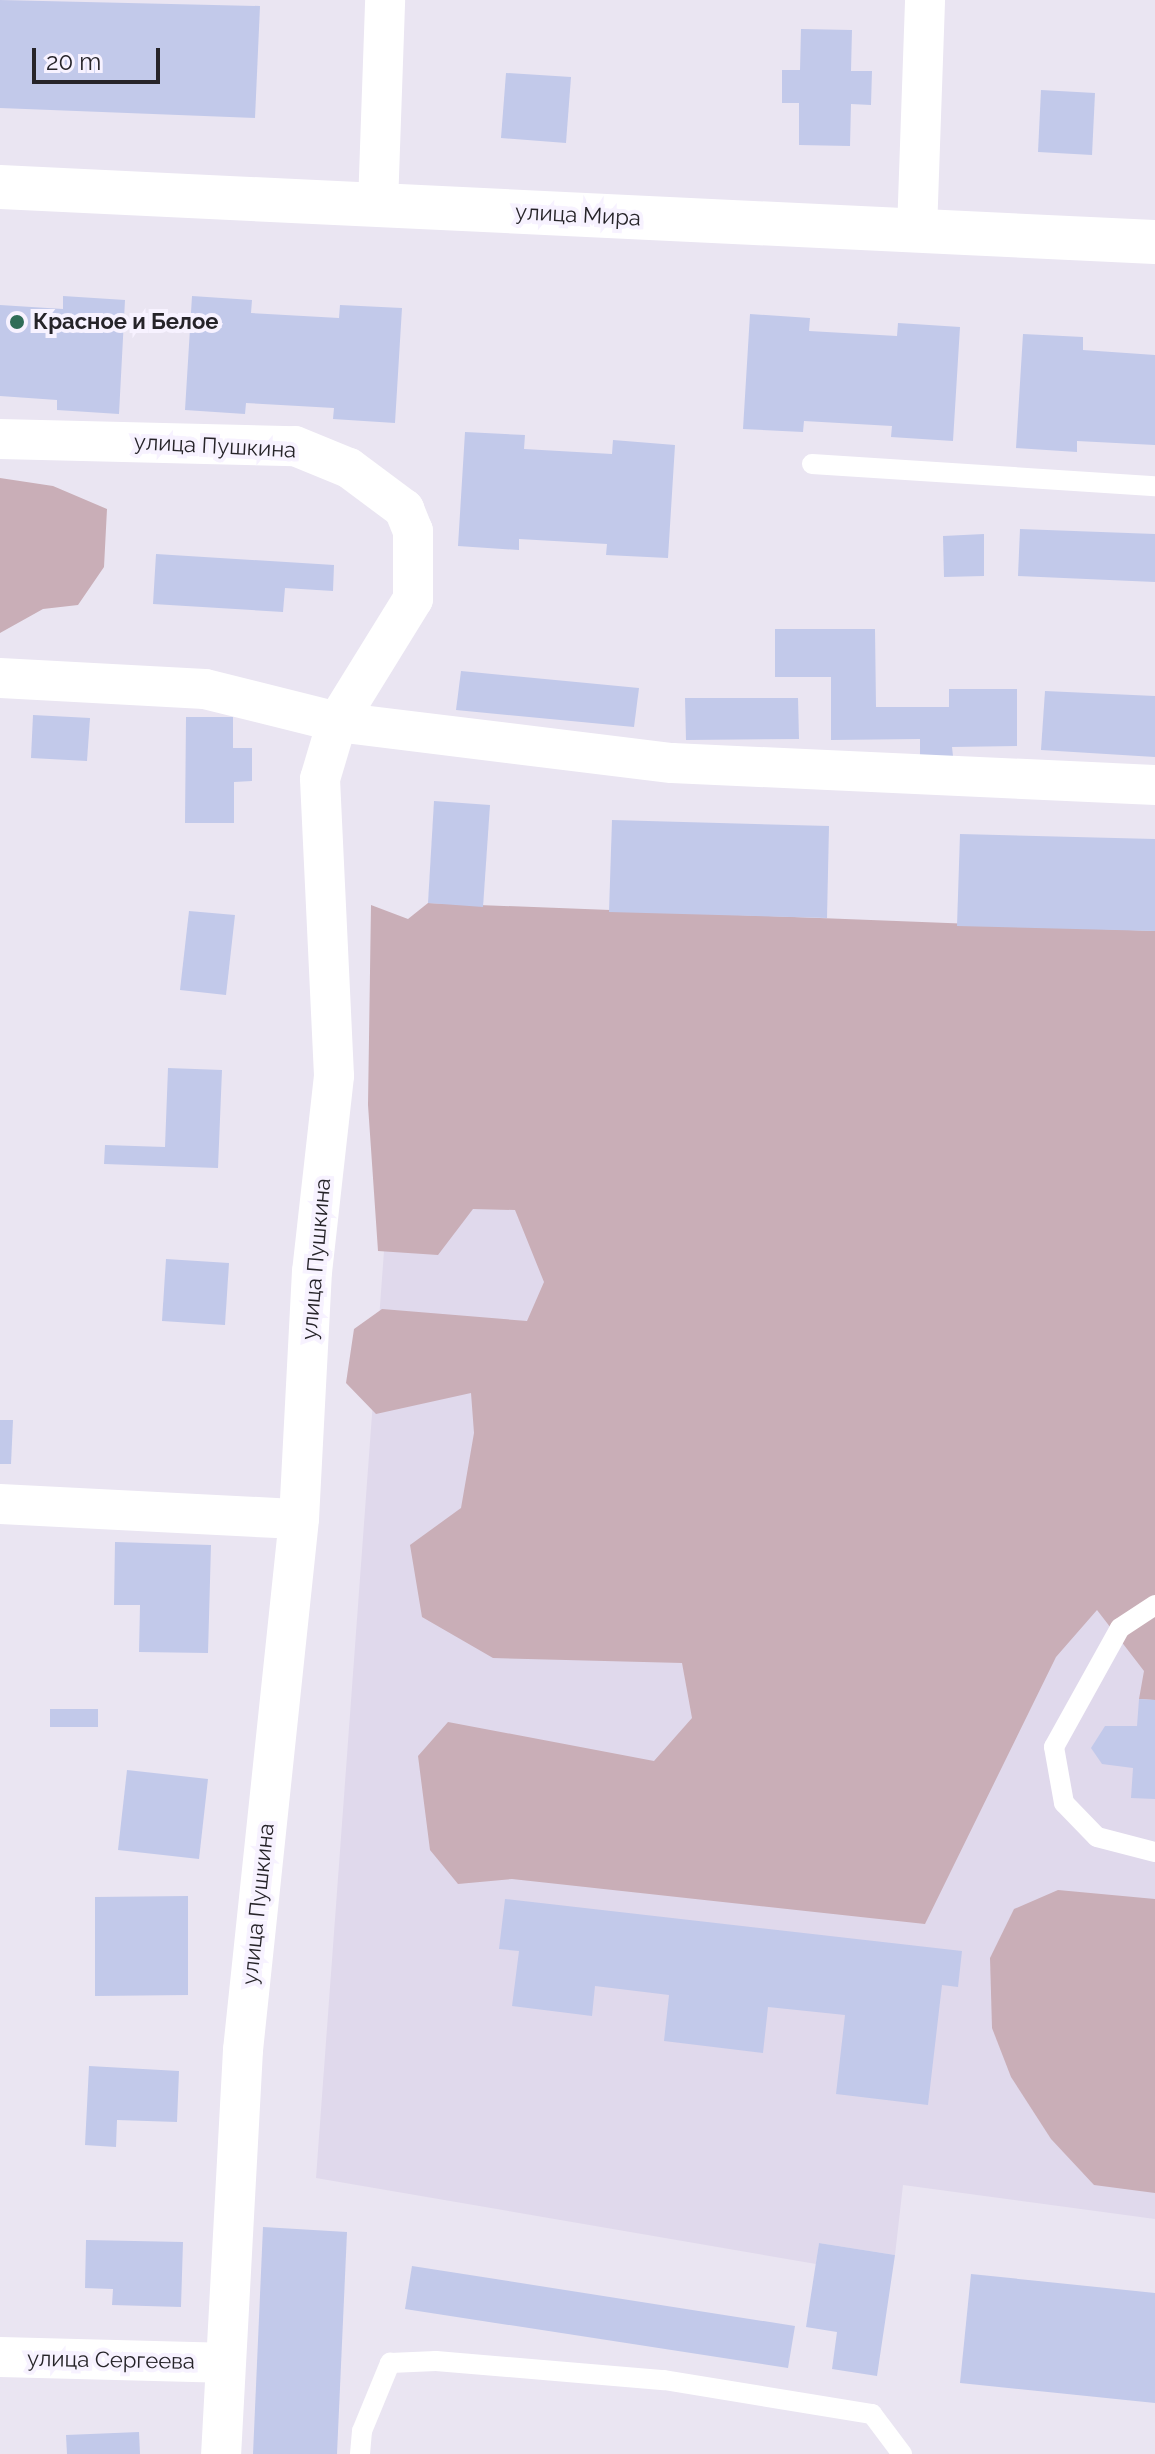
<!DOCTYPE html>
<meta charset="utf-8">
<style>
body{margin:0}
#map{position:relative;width:1155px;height:2454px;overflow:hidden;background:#eae5f2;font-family:Raleway,sans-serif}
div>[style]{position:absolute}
.built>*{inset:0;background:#e0d9ec}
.green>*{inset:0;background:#c9aeb7}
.building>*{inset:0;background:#c2c9ea}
.service>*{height:20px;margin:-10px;padding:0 10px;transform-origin:10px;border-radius:10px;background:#fff}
.minor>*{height:40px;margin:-20px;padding:0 20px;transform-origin:20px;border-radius:20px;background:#fff}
.tertiary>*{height:44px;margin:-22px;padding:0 22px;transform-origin:22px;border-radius:22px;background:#fff}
.dots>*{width:22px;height:22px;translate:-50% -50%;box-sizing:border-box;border:4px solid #f7f2ff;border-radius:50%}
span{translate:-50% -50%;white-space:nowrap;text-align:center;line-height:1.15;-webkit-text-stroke:8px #f7f2ff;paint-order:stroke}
.street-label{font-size:22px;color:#262429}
.poi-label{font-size:22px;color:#262429;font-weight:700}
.left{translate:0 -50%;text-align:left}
.scale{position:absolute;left:32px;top:48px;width:128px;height:36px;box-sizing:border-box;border:4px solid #262429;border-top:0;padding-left:10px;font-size:24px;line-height:28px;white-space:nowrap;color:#262429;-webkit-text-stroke:6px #f7f2ff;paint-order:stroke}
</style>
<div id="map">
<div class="built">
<i style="clip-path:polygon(398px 1060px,1155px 1089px,1155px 2219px,903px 2185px,895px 2255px,819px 2243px,816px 2264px,316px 2178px)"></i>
</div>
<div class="green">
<i style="clip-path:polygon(0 478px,53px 486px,107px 509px,104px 567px,78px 605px,43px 609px,0 633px)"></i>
<i style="clip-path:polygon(428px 903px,1155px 931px,1155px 1700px,1139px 1699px,1144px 1671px,1097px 1610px,1056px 1657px,925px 1924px,512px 1879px,458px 1884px,430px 1850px,418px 1756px,448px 1722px,654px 1761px,692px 1718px,682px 1663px,493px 1658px,422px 1617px,410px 1545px,461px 1508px,474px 1433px,471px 1393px,376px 1414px,346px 1383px,354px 1329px,382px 1309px,527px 1321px,544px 1282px,515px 1210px,473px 1209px,438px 1255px,378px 1251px,368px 1105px,371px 905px,408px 919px)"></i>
<i style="clip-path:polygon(1058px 1890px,1155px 1899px,1155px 2193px,1094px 2185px,1051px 2139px,1011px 2077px,992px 2028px,990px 1958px,1014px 1909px)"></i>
</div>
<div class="building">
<i style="clip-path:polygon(0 0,260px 6px,255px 118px,0 108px)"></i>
<i style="clip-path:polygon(801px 29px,852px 30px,851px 71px,872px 71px,871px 105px,851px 104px,850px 146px,799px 145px,799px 103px,782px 103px,782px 70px,800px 70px)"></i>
<i style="clip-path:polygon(506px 73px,571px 77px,566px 143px,501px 138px)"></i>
<i style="clip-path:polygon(1041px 90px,1095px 93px,1092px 155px,1038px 152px)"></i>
<i style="clip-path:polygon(63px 296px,125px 300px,119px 414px,57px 410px,57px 400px,0 396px,0 305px,63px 309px)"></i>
<i style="clip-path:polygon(192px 296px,252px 300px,251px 313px,339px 318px,340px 305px,402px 308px,395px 423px,333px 419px,334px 408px,246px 403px,245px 414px,185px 410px)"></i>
<i style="clip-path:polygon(750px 314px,810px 318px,809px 331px,897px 336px,898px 323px,960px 327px,953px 441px,891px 437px,892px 426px,804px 421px,803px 432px,743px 429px)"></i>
<i style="clip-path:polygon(1023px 334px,1083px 337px,1083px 350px,1155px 355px,1155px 445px,1077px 441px,1077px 452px,1016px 448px)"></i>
<i style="clip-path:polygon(465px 432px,525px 435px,524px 449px,612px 454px,613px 440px,675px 445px,668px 558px,606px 555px,607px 544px,519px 539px,519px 550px,458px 546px)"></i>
<i style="clip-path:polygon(1020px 529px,1155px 534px,1155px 582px,1018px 576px)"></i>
<i style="clip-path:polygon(984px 534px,984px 576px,944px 577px,943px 536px)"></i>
<i style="clip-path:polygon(156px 554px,334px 565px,333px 591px,285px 588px,283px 612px,153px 604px)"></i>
<i style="clip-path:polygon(775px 629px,875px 629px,876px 707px,949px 707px,949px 689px,1017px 689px,1017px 746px,952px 747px,953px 756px,920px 756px,920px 739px,831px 740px,831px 677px,775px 677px)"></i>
<i style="clip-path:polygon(461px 671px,639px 688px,634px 727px,456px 710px)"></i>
<i style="clip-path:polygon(1045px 691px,1155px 696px,1155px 757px,1041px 750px)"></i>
<i style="clip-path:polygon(685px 698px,798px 698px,799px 739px,686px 740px)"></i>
<i style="clip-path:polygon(33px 715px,90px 718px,87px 761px,31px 758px)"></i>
<i style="clip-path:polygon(186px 717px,233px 717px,233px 748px,252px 748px,252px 781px,234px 782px,234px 823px,185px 823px)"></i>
<i style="clip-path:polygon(434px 801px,490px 805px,483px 907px,428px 903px)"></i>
<i style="clip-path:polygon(612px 820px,829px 826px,827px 918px,609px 912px)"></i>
<i style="clip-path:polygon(960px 834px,1155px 839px,1155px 931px,957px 926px)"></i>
<i style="clip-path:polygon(189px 911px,235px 915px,226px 995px,180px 990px)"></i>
<i style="clip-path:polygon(168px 1068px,222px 1070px,218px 1168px,104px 1164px,105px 1145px,165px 1147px)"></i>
<i style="clip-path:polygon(166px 1259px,229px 1263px,225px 1325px,162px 1321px)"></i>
<i style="clip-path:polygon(0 1420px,13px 1420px,11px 1464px,0 1464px)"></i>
<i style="clip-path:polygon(115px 1542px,211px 1545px,208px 1653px,139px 1652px,140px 1605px,114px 1605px)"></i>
<i style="clip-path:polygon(1139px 1699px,1155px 1700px,1155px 1799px,1131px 1798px,1133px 1768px,1102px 1764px,1091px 1748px,1105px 1726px,1137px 1726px)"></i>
<i style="clip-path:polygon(50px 1709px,98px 1709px,98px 1727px,50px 1727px)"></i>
<i style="clip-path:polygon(127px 1770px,208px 1779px,199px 1859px,118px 1850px)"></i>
<i style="clip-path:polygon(188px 1896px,188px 1995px,95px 1996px,95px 1897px)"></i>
<i style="clip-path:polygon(505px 1899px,962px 1951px,958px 1987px,942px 1985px,928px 2105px,836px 2094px,845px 2015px,768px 2007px,763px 2053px,664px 2041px,669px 1995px,595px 1986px,592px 2016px,512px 2006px,519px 1951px,499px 1949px)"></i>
<i style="clip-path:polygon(89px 2066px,179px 2071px,177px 2122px,117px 2120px,116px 2147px,85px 2145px)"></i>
<i style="clip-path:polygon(263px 2227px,347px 2232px,337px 2454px,253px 2454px)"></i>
<i style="clip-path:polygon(86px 2240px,183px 2242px,181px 2307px,112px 2305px,113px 2289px,85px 2288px)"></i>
<i style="clip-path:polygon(819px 2243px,895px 2255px,877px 2376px,832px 2369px,837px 2332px,806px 2327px)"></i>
<i style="clip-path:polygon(412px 2266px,795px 2326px,788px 2368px,405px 2309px)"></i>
<i style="clip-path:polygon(971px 2274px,1155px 2293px,1155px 2403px,960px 2383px)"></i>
<i style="clip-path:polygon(139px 2432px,140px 2454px,67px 2454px,66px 2435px)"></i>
</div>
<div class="service">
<i style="left:812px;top:464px;width:344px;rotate:3.7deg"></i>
<i style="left:1155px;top:1605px;width:42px;rotate:146.7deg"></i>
<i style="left:1120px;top:1628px;width:136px;rotate:119deg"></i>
<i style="left:1054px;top:1747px;width:57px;rotate:79.9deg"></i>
<i style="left:1064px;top:1803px;width:47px;rotate:45.9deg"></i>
<i style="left:1097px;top:1837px;width:60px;rotate:14.5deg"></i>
<i style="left:360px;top:2454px;width:23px;rotate:-85deg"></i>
<i style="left:362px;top:2431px;width:74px;rotate:-67.6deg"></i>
<i style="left:390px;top:2363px;width:46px;rotate:-2.5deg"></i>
<i style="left:436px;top:2361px;width:229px;rotate:4.8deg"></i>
<i style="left:664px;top:2380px;width:211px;rotate:9.3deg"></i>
<i style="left:872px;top:2414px;width:50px;rotate:53.1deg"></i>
</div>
<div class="minor">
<i style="left:378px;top:205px;width:205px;rotate:-88deg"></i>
<i style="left:917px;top:231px;width:231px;rotate:-88deg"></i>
<i style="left:0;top:439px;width:295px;rotate:1.4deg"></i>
<i style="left:295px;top:446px;width:58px;rotate:22.2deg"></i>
<i style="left:349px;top:468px;width:69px;rotate:36.7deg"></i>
<i style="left:404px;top:509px;width:24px;rotate:68deg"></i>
<i style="left:413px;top:531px;width:68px;rotate:90deg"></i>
<i style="left:413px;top:599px;width:145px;rotate:121.7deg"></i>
<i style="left:337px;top:722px;width:59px;rotate:106.6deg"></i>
<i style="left:320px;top:779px;width:297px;rotate:87.3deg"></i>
<i style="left:334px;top:1076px;width:196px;rotate:96.4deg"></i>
<i style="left:312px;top:1271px;width:248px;rotate:93deg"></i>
<i style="left:299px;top:1519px;width:534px;rotate:96.02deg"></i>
<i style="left:243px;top:2050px;width:405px;rotate:93.1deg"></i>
<i style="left:0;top:678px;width:205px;rotate:3.1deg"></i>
<i style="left:205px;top:689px;width:136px;rotate:14deg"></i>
<i style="left:337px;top:722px;width:337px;rotate:7deg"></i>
<i style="left:672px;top:763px;width:484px;rotate:2.6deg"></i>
<i style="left:0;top:1504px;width:299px;rotate:2.9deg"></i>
<i style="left:0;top:2357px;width:222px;rotate:1.5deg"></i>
</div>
<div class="tertiary">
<i style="left:0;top:187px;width:1156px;rotate:2.73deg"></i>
</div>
<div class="dots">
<i style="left:17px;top:322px;background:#306d58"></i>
</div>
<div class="street-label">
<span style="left:578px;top:215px;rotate:3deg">улица Мира</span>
<span style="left:215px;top:446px;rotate:3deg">улица Пушкина</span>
<span style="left:316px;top:1259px;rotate:-85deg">улица Пушкина</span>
<span style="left:258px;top:1904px;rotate:-84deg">улица Пушкина</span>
<span style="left:111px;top:2360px;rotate:1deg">улица Сергеева</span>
</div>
<div class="poi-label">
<span class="left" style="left:33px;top:322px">Красное и Белое</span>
</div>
<div class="scale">20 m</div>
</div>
